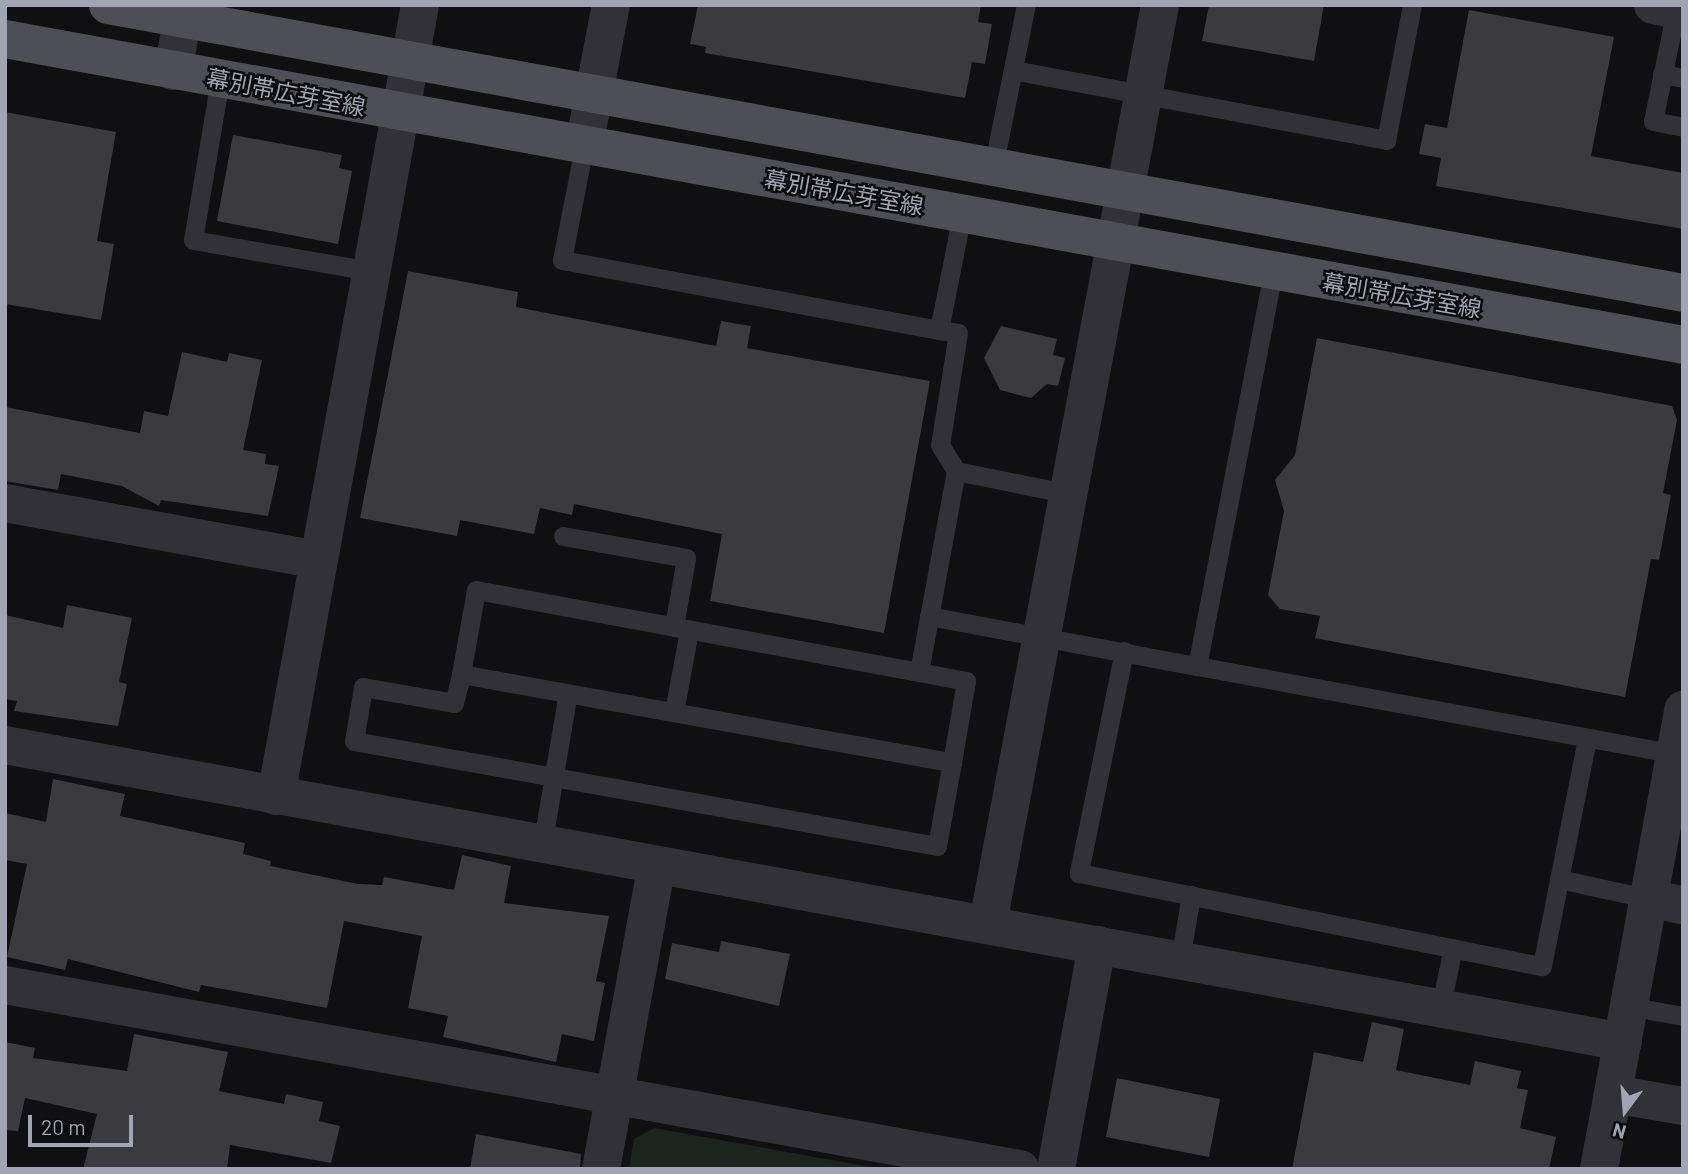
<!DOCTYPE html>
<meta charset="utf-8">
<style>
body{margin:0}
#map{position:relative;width:1688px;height:1174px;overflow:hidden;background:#101012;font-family:Barlow,"Noto Sans JP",sans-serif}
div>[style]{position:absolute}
.green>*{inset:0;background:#1c241e}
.building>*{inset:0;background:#3a3a3f}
.lane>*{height:19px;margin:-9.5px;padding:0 9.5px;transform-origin:9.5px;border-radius:9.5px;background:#313137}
.street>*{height:38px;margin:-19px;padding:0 19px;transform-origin:19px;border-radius:19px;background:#313137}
.primary>*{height:38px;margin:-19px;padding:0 19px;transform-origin:19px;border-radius:19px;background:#4d4e56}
span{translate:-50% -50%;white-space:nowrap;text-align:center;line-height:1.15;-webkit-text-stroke:5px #0b0b0c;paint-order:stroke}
.street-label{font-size:23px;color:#a1a5b3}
.frame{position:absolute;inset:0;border:7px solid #a1a5b3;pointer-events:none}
.north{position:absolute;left:1590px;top:1076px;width:70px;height:70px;-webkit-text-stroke:5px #0b0b0c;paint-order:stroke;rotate:196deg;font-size:19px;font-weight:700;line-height:28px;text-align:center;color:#a1a5b3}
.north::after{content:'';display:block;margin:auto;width:24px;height:32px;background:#a1a5b3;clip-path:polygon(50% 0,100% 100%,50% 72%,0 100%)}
.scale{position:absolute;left:28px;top:1115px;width:105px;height:32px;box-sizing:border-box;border:4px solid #a1a5b3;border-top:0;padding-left:9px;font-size:21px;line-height:24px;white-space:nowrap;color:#a1a5b3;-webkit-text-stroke:5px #0b0b0c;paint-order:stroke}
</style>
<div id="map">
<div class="green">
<i style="clip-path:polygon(654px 1128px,882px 1169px,629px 1169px,634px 1139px)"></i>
</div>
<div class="building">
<i style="clip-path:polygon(698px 5px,981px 5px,978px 22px,992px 24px,985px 64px,972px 62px,965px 98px,705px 53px,706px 47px,690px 44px)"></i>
<i style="clip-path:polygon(1209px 5px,1324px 5px,1314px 61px,1202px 41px)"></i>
<i style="clip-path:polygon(1469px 10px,1614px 37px,1591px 156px,1683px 173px,1683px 229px,1436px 186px,1441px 158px,1419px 154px,1425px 124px,1447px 128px)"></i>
<i style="clip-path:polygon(5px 112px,116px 132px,97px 241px,114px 244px,101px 320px,5px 304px)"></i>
<i style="clip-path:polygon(233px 135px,342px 155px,339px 168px,352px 171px,338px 244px,217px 221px)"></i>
<i style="clip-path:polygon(408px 271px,518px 292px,516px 307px,716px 346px,721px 321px,751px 326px,747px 348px,930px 381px,884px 633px,710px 601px,722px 534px,574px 504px,572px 515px,540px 508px,534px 534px,460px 520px,457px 536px,360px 518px)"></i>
<i style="clip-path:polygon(1001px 326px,1057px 339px,1053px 355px,1065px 358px,1058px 386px,1047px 384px,1031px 398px,1000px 390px,984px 358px)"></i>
<i style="clip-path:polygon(1317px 338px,1672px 406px,1677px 420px,1663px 493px,1671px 495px,1659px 560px,1651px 559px,1625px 697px,1315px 638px,1320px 616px,1280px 609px,1268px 595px,1284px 511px,1275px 480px,1295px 455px)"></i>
<i style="clip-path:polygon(182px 352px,227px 362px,229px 353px,262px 360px,243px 450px,266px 454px,265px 464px,279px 466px,268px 516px,161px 500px,159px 506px,122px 486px,61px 474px,58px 490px,5px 481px,5px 407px,140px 433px,144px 411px,168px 416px)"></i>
<i style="clip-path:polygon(67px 605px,132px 618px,119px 682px,127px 684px,118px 726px,14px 711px,17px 701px,5px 699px,5px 615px,63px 628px)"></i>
<i style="clip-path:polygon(53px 779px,125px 794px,120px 816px,245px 843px,243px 854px,271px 861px,270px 866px,358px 884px,382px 885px,384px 877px,454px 890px,462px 855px,511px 866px,504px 903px,609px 916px,596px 981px,605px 983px,594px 1041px,562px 1034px,556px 1062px,443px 1037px,448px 1016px,408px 1008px,422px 936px,344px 921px,327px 1008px,201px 985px,199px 992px,68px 959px,65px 970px,7px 957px,27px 864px,5px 860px,5px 813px,46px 822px)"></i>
<i style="clip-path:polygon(721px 941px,790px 954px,779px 1006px,665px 979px,672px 943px,719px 952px)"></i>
<i style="clip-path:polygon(1372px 1022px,1404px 1029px,1396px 1070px,1470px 1085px,1475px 1061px,1521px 1071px,1517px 1088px,1528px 1090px,1520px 1128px,1556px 1137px,1549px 1169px,1292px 1169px,1314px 1052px,1363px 1062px)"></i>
<i style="clip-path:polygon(134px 1034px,228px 1052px,219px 1091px,284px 1104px,286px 1094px,323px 1102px,319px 1121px,340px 1126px,331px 1163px,230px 1145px,227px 1169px,83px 1169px,97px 1114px,25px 1098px,18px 1131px,5px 1130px,5px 1042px,35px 1048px,33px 1058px,127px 1071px)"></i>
<i style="clip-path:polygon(1117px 1078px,1220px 1099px,1209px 1157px,1106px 1137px)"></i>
<i style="clip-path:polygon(476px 1134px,581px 1154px,580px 1169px,470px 1169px)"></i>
</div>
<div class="lane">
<i style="left:1676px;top:10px;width:113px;rotate:101.7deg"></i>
<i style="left:1653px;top:121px;width:31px;rotate:11deg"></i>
<i style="left:1013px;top:70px;width:380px;rotate:10.6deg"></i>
<i style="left:1386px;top:140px;width:137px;rotate:-79.1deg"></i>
<i style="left:1662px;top:74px;width:21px;rotate:11deg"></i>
<i style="left:220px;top:80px;width:162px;rotate:99.6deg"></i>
<i style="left:193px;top:240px;width:181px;rotate:9.9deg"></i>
<i style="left:584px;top:146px;width:116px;rotate:100.9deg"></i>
<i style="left:562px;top:260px;width:383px;rotate:10.5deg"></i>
<i style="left:993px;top:168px;width:166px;rotate:-78.6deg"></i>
<i style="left:962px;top:214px;width:118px;rotate:101.2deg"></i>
<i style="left:939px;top:330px;width:19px;rotate:9deg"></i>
<i style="left:958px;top:333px;width:113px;rotate:99.1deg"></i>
<i style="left:940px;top:445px;width:31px;rotate:58deg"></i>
<i style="left:956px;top:471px;width:116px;rotate:11.4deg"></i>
<i style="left:1273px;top:272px;width:401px;rotate:100.9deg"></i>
<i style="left:1197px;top:666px;width:486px;rotate:10.4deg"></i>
<i style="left:563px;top:536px;width:125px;rotate:10.1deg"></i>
<i style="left:686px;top:558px;width:70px;rotate:99.9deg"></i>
<i style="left:929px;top:616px;width:273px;rotate:10.6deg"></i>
<i style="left:1124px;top:651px;width:227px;rotate:101.5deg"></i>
<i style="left:1079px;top:873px;width:472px;rotate:11.4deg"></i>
<i style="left:1542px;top:966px;width:232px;rotate:-78.8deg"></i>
<i style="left:919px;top:672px;width:48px;rotate:10.8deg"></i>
<i style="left:966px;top:681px;width:82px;rotate:99.8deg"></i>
<i style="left:952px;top:762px;width:85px;rotate:100.1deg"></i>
<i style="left:937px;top:846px;width:592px;rotate:-169.79deg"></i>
<i style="left:354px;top:741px;width:55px;rotate:-80.5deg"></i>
<i style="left:363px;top:687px;width:92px;rotate:10deg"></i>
<i style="left:454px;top:703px;width:30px;rotate:-76deg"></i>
<i style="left:461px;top:674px;width:499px;rotate:10.2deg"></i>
<i style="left:461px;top:674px;width:85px;rotate:-79.9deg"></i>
<i style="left:476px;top:590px;width:451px;rotate:10.5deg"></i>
<i style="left:919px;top:672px;width:204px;rotate:-79.6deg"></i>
<i style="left:674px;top:712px;width:83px;rotate:-79.6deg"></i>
<i style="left:542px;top:846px;width:155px;rotate:-80.4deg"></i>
<i style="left:1559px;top:879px;width:89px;rotate:12.3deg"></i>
<i style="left:1180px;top:960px;width:66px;rotate:-80.4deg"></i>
<i style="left:1628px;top:1006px;width:56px;rotate:10.3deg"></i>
<i style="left:1440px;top:1009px;width:62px;rotate:-78deg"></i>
</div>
<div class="street">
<i style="left:1653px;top:5px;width:31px;rotate:11deg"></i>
<i style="left:173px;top:71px;width:67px;rotate:-79.7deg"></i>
<i style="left:584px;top:146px;width:144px;rotate:-79.2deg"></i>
<i style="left:5px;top:503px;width:318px;rotate:10.3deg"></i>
<i style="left:5px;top:745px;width:1645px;rotate:10.4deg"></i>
<i style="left:276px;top:796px;width:804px;rotate:-79.68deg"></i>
<i style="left:1646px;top:898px;width:38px;rotate:11deg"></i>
<i style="left:988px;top:923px;width:934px;rotate:-79.39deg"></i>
<i style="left:5px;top:985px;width:1032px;rotate:10.28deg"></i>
<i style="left:1613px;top:1094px;width:71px;rotate:9.7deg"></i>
<i style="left:601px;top:1169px;width:306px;rotate:-79.6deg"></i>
<i style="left:1056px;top:1169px;width:228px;rotate:-79.6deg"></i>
<i style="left:1599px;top:1169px;width:467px;rotate:-79.6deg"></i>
</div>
<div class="primary">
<i style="left:108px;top:5px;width:1601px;rotate:10.36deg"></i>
<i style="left:5px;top:39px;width:1706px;rotate:10.33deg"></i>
</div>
<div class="street-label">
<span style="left:286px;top:92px;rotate:11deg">幕別帯広芽室線</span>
<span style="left:844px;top:192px;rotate:10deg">幕別帯広芽室線</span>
<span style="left:1402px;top:295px;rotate:10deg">幕別帯広芽室線</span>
</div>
<div class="frame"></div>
<div class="north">N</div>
<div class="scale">20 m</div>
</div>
